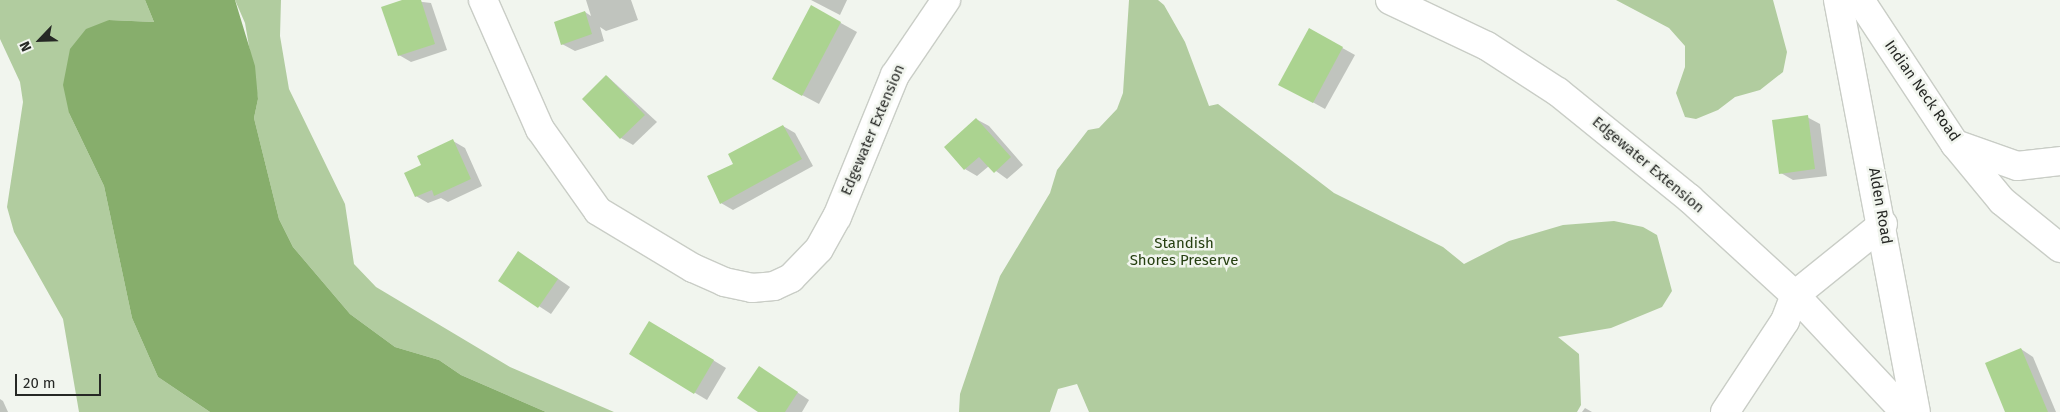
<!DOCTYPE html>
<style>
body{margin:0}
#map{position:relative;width:2060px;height:412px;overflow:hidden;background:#f1f5ee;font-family:"Fira Sans",sans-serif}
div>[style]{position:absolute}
.green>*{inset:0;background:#b1cc9f}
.water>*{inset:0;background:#87ae6c}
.shadow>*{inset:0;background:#0003}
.building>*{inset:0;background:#abd390}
.roads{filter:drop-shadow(1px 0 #c9cdc6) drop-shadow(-1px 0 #c9cdc6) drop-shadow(0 1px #c9cdc6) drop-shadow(0 -1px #c9cdc6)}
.minor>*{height:28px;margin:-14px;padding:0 14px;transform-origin:14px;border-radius:14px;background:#fff}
span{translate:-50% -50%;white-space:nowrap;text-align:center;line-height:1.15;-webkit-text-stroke:5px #f1f5ee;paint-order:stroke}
.street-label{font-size:15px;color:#262825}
.park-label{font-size:15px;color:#253f10}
.north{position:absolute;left:15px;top:15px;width:50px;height:50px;-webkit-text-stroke:4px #f1f5ee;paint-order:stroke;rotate:246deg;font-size:14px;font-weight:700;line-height:20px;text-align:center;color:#262825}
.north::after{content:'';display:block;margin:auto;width:18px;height:22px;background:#262825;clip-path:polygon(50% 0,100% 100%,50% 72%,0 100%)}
.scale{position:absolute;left:15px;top:374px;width:86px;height:22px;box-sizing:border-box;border:2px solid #262825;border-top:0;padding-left:6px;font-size:15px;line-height:18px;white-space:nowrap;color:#262825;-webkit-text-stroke:4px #f1f5ee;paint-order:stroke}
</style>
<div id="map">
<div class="green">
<i style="clip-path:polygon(0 0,145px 0,154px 22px,109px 20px,69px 113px,104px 186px,132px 318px,158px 377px,210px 412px,79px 412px,63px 319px,14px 232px,7px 207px,23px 102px,20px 82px,0 39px)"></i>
<i style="clip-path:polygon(235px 0,281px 0,280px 36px,289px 89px,345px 204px,354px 264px,376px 287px,510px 367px,614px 412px,546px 412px,461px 375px,439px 360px,395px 347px,350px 314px,293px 247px,279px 219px,254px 118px,258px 99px,245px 23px)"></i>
<i style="clip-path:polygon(1129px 0,1158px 0,1164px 5px,1185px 42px,1209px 106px,1218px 104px,1334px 193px,1443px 247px,1464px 264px,1509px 241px,1563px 225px,1614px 221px,1643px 227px,1657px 235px,1672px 291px,1662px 307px,1611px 328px,1558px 337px,1579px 354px,1581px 405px,1577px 412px,1089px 412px,1077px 384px,1058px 389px,1050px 412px,959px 412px,960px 394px,1000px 276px,1050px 193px,1057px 170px,1088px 130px,1099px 128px,1117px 109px,1123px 93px)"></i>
<i style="clip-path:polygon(1616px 0,1773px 0,1787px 52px,1783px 72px,1760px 90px,1735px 97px,1718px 110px,1696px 119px,1685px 117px,1676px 93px,1685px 67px,1685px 46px,1669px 28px)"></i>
</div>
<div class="water">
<i style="clip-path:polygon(145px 0,235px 0,255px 66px,258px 99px,254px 118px,279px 219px,293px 247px,350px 314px,395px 347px,439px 360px,461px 375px,546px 412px,210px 412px,158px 377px,132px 318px,104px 186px,69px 113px,63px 85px,70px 49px,86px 29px,109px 20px,154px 22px)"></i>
</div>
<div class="shadow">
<i style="clip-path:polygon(406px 0,431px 3px,447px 50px,411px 62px,399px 55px)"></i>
<i style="clip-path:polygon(586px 0,631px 0,638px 20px,606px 31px,600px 27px,604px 41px,575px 51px,562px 44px,585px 12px,591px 16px)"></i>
<i style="clip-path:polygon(811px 0,847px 0,840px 15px)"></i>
<i style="clip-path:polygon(812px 7px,857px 32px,819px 104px,789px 88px)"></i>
<i style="clip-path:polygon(1310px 30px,1355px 55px,1325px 109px,1280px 84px)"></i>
<i style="clip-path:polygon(607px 76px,657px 122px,633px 145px,621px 138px)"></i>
<i style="clip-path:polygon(1807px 117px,1820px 124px,1827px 176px,1793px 180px,1781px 173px)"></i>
<i style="clip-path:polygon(976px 119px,989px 126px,1023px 165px,1007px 179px,989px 166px,977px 176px,965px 169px)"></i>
<i style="clip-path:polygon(783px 126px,795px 133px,813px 166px,733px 210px,721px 203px,735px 164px)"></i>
<i style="clip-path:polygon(453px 141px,465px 148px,482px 186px,448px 202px,441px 198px,428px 203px,416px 196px,423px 166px)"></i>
<i style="clip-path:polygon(531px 260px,570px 287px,551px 314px,499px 280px)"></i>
<i style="clip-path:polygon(662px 329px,726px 368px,707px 400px,630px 354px)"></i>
<i style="clip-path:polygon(2021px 349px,2033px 357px,2056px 412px,2007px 412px)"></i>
<i style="clip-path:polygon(771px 375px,809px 400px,802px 412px,760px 412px)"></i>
<i style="clip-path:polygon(0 399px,3px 401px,8px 412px,0 412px)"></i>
<i style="clip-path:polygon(1585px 408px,1592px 412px,1582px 412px)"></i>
</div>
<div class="building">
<i style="clip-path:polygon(402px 0,421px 0,435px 44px,398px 56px,381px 7px)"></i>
<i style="clip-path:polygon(811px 5px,841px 22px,802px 96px,772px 79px)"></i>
<i style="clip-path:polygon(585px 11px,592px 34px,561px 45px,554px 22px)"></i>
<i style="clip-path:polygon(1309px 28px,1343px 47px,1313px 103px,1278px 85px)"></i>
<i style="clip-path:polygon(606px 75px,645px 115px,620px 139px,582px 99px)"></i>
<i style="clip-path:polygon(1808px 115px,1815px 169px,1779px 174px,1772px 120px)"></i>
<i style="clip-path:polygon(976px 118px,1011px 157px,994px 173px,979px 157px,964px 170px,944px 147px)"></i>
<i style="clip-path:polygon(783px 125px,802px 159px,720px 204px,707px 176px,733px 164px,728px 154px)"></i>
<i style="clip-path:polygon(453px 139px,471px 179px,434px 196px,432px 190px,415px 197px,404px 173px,421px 165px,417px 156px)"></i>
<i style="clip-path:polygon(518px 251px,558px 279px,538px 308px,498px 281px)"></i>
<i style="clip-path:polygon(649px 321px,714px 360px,694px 394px,629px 354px)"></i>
<i style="clip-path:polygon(2021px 348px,2048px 412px,2005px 412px,1985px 363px)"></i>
<i style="clip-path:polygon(759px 366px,798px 392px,785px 412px,758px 412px,737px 398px)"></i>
</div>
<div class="roads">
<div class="minor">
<i style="left:483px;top:0;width:141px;rotate:66.2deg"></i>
<i style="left:540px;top:129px;width:100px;rotate:54.7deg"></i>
<i style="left:598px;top:211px;width:111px;rotate:31deg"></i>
<i style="left:693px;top:268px;width:34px;rotate:24deg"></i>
<i style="left:724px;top:282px;width:29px;rotate:12deg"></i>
<i style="left:752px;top:288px;width:22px;rotate:-5deg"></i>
<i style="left:774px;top:286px;width:19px;rotate:-25deg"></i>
<i style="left:791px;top:278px;width:40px;rotate:-46deg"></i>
<i style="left:819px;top:249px;width:37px;rotate:-61deg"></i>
<i style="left:837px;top:217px;width:153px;rotate:-67.8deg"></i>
<i style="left:895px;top:75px;width:91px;rotate:-55.8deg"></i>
<i style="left:1390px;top:0;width:107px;rotate:25.4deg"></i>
<i style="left:1487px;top:46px;width:85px;rotate:32.9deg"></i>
<i style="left:1558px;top:92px;width:169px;rotate:39deg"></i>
<i style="left:1689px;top:198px;width:144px;rotate:42.5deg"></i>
<i style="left:1795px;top:295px;width:113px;rotate:-38.9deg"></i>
<i style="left:1838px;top:0;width:419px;rotate:79.3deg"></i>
<i style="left:1860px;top:0;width:173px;rotate:56.6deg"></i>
<i style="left:1955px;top:144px;width:66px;rotate:19.5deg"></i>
<i style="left:2017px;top:166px;width:43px;rotate:-6.6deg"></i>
<i style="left:1955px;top:144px;width:74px;rotate:50.5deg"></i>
<i style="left:2002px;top:201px;width:75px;rotate:39deg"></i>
<i style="left:1725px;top:412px;width:109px;rotate:-56.6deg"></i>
<i style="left:1785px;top:321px;width:28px;rotate:-69deg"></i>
<i style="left:1795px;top:295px;width:161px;rotate:46.8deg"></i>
</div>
</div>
<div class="street-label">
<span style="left:1922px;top:91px;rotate:55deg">Indian Neck Road</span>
<span style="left:873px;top:130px;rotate:-67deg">Edgewater Extension</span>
<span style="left:1648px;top:165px;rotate:40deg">Edgewater Extension</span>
<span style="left:1880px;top:206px;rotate:80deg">Alden Road</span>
</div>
<div class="park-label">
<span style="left:1184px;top:252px">Standish<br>Shores Preserve</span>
</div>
<div class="north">N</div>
<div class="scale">20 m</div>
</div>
